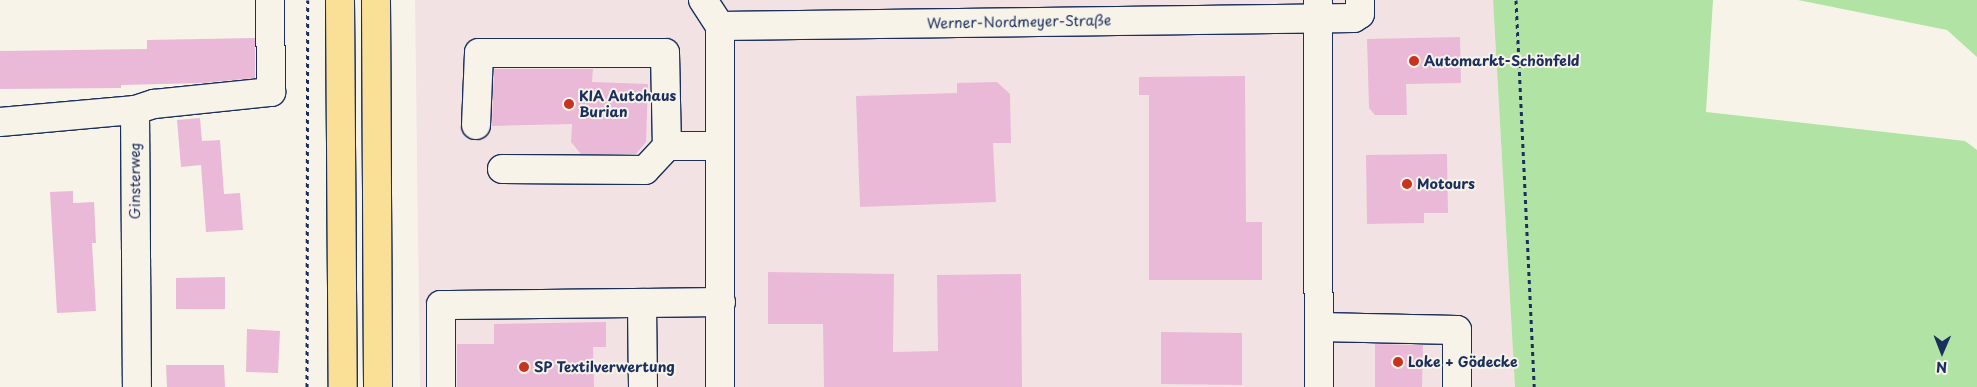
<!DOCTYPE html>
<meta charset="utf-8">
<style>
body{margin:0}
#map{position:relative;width:1977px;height:387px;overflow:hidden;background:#f7f3e8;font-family:"Playpen Sans",sans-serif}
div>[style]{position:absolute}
.built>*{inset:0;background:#f3e2e3}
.green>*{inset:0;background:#b0e3a4}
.building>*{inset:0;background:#eab9d8}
.path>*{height:3px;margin-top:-1.5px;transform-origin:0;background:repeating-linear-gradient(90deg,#1b2f5e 0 4px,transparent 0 8px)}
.roads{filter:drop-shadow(1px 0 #1b2f5e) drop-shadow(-1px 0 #1b2f5e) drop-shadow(0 1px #1b2f5e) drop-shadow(0 -1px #1b2f5e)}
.minor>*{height:28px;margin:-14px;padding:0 14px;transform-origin:14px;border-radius:14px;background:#f7f3e8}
.highway>*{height:28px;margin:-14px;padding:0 14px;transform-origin:14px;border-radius:14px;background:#fadf96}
.dots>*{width:14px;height:14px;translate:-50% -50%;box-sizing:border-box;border:2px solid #f7f3e8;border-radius:50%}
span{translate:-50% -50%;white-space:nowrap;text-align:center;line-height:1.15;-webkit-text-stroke:4px #f7f3e8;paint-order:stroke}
.street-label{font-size:14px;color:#1b2f5e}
.poi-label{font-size:14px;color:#1b2f5e;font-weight:700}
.left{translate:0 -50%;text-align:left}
.north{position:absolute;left:1917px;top:327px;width:50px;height:50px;-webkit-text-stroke:4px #f7f3e8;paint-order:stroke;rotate:181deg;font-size:14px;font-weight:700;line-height:20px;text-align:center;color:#1b2f5e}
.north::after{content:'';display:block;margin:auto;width:18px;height:22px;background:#1b2f5e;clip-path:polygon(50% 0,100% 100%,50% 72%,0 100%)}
</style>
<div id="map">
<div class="built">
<i style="clip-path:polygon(415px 0,1493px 0,1515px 387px,420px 387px)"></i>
</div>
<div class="green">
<i style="clip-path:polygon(1493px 0,1713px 0,1706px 112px,1965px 141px,1977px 150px,1977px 387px,1515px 387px)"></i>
<i style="clip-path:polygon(1798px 0,1977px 0,1977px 57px,1947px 30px)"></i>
</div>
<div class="building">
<i style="clip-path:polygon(1460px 37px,1461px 83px,1406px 84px,1407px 115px,1375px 115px,1369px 108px,1367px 39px)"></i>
<i style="clip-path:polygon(255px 38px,255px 78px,203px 83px,121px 85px,121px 88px,0 89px,0 51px,147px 49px,147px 40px)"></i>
<i style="clip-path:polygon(494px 69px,593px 69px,592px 82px,648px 84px,646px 142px,636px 154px,581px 154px,571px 142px,572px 124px,492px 126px)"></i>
<i style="clip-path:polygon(1245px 76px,1246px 222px,1262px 222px,1262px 280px,1149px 280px,1149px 95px,1139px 95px,1139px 77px)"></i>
<i style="clip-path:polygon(997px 82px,1010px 94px,1011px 143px,993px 143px,996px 202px,860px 207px,856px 96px,957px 93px,957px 83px)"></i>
<i style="clip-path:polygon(200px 118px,202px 141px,220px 140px,224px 194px,240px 193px,243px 230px,206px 232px,201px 165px,181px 167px,177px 120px)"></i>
<i style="clip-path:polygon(1447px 154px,1448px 213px,1424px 213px,1424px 223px,1367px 224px,1366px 155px)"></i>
<i style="clip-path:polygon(73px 191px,73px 203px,94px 202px,96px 243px,92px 243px,96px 311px,57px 313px,50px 192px)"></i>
<i style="clip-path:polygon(768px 272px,894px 274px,893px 352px,938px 351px,937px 275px,1021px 274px,1022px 387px,824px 387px,823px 324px,768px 324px)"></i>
<i style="clip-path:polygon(225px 277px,225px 309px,176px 309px,176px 278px)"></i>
<i style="clip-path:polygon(606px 322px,606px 347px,593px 347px,594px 387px,457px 387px,457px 344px,494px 344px,494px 324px)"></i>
<i style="clip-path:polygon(247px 329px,280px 331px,278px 373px,246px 372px)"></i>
<i style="clip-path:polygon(1161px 332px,1242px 333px,1242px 385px,1161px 384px)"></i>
<i style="clip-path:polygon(1375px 344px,1423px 345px,1422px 387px,1375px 387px)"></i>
<i style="clip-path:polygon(166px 365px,224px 365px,225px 387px,167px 387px)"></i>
</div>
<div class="path">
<i style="left:1516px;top:0;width:387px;rotate:87.3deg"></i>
<i style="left:307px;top:387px;width:387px;rotate:-89.9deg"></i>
</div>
<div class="roads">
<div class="minor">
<i style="left:703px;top:0;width:31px;rotate:57deg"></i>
<i style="left:720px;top:26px;width:361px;rotate:90deg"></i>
<i style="left:1318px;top:1px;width:386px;rotate:89.9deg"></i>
<i style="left:720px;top:26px;width:634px;rotate:-0.72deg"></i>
<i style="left:1354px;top:18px;width:7px;rotate:-34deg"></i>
<i style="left:1360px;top:14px;width:14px;rotate:-90deg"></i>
<i style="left:135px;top:110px;width:20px;rotate:-18deg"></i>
<i style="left:154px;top:104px;width:118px;rotate:-5.9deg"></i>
<i style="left:271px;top:92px;width:92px;rotate:-90.6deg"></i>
<i style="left:0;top:122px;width:136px;rotate:-5.1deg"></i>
<i style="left:135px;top:110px;width:277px;rotate:89.6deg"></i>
<i style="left:476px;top:125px;width:72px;rotate:-87.6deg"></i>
<i style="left:479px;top:53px;width:186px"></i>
<i style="left:665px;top:53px;width:93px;rotate:88.8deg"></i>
<i style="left:502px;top:169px;width:143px;rotate:0.4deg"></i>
<i style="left:645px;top:170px;width:33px;rotate:-47deg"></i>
<i style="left:667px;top:146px;width:53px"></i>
<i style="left:1319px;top:327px;width:138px;rotate:1.2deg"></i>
<i style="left:1457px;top:330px;width:57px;rotate:90deg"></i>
<i style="left:441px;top:387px;width:82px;rotate:-90deg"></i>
<i style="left:441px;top:305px;width:201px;rotate:-0.6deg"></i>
<i style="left:643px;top:387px;width:84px;rotate:-90.7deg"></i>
<i style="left:642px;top:303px;width:79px;rotate:-0.7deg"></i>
</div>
<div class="highway">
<i style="left:340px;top:0;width:387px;rotate:89.6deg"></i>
<i style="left:376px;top:0;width:387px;rotate:89.7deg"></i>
</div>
</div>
<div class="dots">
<i style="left:1414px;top:61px;background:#c8321e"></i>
<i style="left:569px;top:104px;background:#c8321e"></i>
<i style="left:1407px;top:184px;background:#c8321e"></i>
<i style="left:1398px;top:362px;background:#c8321e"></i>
<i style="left:524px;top:367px;background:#c8321e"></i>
</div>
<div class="street-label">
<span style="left:1019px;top:22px;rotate:-1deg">Werner-Nordmeyer-Straße</span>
<span style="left:135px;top:181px;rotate:-90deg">Ginsterweg</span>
</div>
<div class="poi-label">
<span class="left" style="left:1424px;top:61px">Automarkt-Schönfeld</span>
<span class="left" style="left:579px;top:104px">KIA Autohaus<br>Burian</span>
<span class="left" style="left:1417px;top:184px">Motours</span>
<span class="left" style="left:1408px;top:362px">Loke + Gödecke</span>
<span class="left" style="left:534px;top:367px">SP Textilverwertung</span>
</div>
<div class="north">N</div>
</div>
